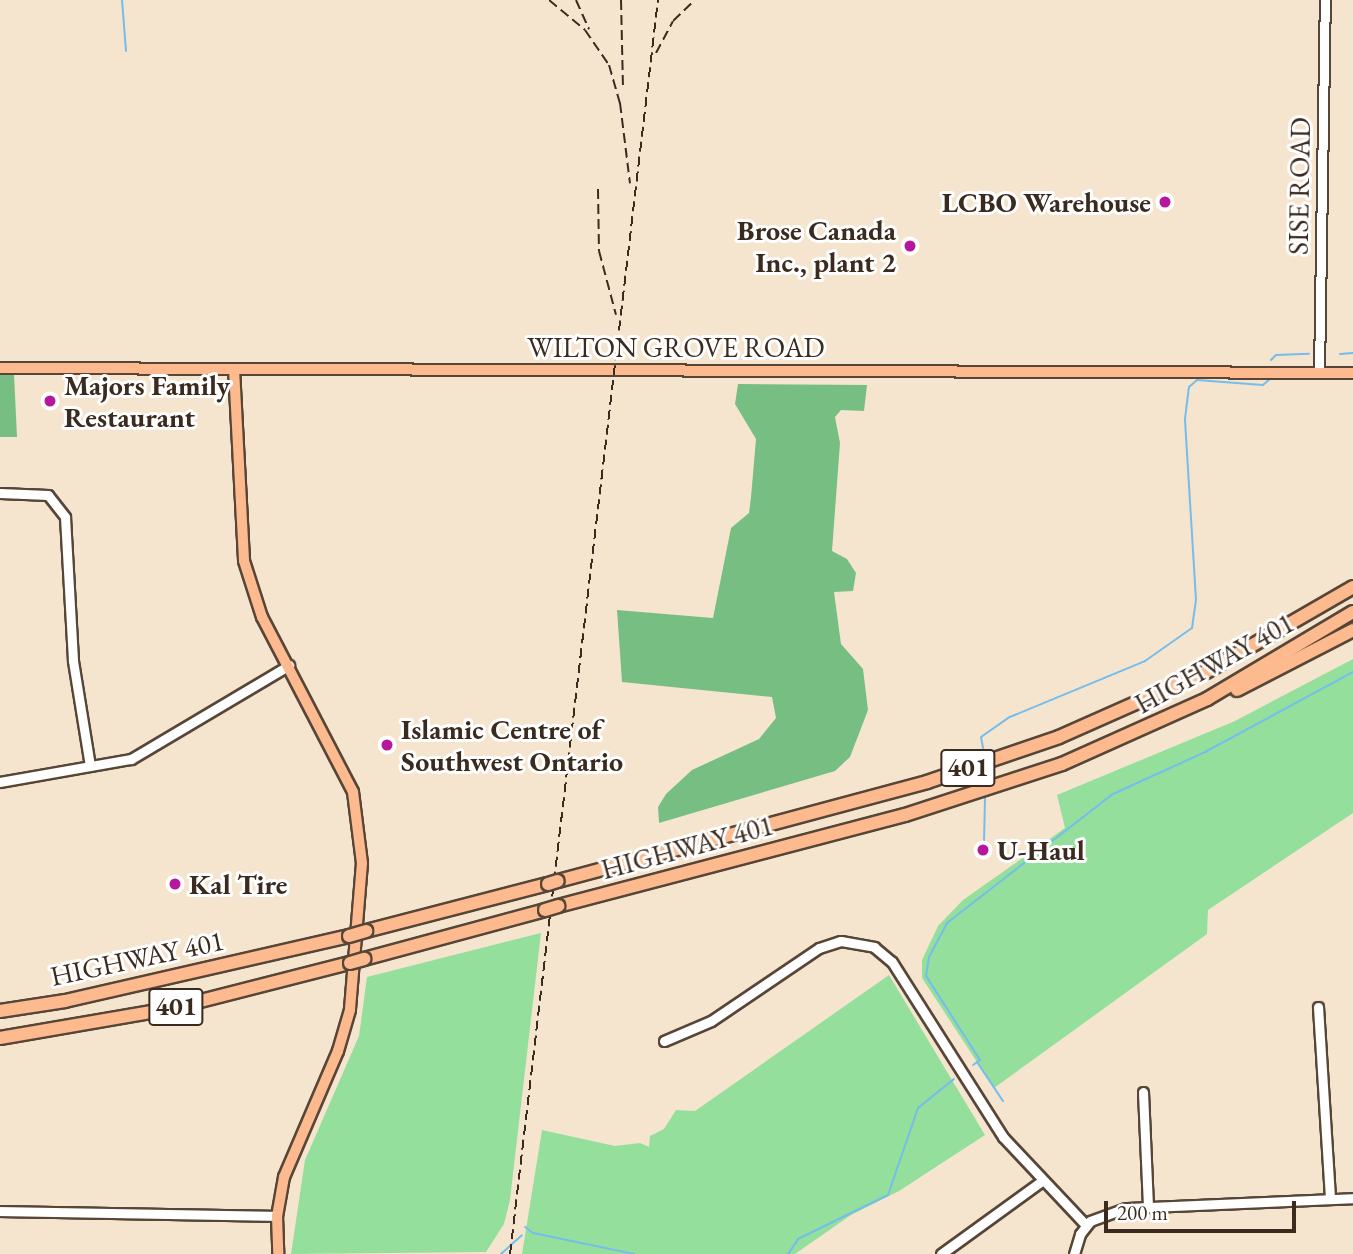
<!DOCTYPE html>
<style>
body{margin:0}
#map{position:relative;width:1353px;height:1254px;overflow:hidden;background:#f6e5ce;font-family:"EB Garamond",serif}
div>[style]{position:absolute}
.green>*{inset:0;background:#94df9b}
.forest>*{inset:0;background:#77be83}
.stream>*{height:2px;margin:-1px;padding:0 1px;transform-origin:1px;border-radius:1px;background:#74bded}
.roads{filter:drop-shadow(2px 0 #574638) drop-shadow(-2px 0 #574638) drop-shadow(0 2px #574638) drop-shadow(0 -2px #574638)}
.minor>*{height:9px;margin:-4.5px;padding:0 4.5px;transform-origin:4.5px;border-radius:4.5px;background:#fff}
.major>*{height:10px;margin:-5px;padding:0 5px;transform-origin:5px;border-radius:5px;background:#fcba8e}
.highway>*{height:12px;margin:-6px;padding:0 6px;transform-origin:6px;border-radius:6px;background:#fcba8e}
.rail>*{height:2px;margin-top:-1px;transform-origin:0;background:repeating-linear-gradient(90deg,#3b2a1e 0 10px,transparent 0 15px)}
.bridges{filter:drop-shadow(2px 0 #574638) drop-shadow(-2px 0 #574638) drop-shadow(0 2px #574638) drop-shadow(0 -2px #574638)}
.highway-bridge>*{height:12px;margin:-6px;padding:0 6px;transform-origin:6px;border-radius:6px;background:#fcba8e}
.dots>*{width:19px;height:19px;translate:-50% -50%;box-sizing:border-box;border:4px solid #fff;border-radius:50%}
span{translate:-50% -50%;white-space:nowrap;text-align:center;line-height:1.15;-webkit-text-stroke:6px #fff;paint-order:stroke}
.shield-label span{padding:2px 5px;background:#fff;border:2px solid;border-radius:5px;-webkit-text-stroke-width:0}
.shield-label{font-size:26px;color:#3b2a1e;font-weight:700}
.street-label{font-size:28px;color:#3b2a1e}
.poi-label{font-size:28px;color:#3b2a1e;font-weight:700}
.right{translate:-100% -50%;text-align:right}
.left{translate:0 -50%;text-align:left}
.scale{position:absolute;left:1104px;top:1201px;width:192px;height:32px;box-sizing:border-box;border:4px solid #3b2a1e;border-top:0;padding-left:9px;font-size:21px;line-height:24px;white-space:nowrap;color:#3b2a1e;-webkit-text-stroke:5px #fff;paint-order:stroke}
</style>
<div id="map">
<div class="green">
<i style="clip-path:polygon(1353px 659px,1353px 813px,1208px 910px,1207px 934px,994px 1088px,922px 978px,922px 960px,938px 926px,963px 900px,1065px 828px,1057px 795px,1235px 721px)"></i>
<i style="clip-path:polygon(541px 933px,510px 1200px,504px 1224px,486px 1252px,291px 1254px,305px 1160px,359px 1036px,367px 977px)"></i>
<i style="clip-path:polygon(889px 975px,985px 1135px,899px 1191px,851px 1215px,795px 1254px,522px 1254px,542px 1130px,615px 1146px,640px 1143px,649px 1147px,650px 1136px,664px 1129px,676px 1110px,695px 1111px)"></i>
</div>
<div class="forest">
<i style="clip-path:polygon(14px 374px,17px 437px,0 437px,0 375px)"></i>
<i style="clip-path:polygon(738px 384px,867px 385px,864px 411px,841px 410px,835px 417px,840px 443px,832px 551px,847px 559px,856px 573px,853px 591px,834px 592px,841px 644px,863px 669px,868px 710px,850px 757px,835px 771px,659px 823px,658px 807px,666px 794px,692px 770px,759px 739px,776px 718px,772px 697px,622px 682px,617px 610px,713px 618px,731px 528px,749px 513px,751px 497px,756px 439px,735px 404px)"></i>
</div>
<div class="stream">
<i style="left:122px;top:0;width:51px;rotate:85.5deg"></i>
<i style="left:1340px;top:354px;width:13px;rotate:-4deg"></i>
<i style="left:1271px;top:360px;width:7px;rotate:-45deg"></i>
<i style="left:1276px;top:355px;width:33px;rotate:-2deg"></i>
<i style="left:983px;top:748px;width:11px;rotate:-100deg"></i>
<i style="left:981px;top:737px;width:35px;rotate:-35deg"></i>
<i style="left:1010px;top:717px;width:146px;rotate:-22.5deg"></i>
<i style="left:1145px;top:661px;width:57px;rotate:-35.1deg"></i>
<i style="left:1192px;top:628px;width:28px;rotate:-82deg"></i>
<i style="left:1196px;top:600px;width:181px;rotate:-93.5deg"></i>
<i style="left:1185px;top:419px;width:32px;rotate:-83deg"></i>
<i style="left:1189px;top:387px;width:11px;rotate:-41deg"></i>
<i style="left:1197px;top:380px;width:66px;rotate:4.3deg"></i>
<i style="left:1263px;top:385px;width:11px;rotate:-41deg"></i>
<i style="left:984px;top:842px;width:44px;rotate:-88.7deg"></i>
<i style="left:977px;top:1062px;width:47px;rotate:56.3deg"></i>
<i style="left:973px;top:1065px;width:9px;rotate:-36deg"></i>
<i style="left:980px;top:1060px;width:100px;rotate:-122.7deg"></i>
<i style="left:926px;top:976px;width:19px;rotate:-81deg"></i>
<i style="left:929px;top:957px;width:38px;rotate:-62deg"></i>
<i style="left:947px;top:923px;width:210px;rotate:-37.9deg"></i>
<i style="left:1113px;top:794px;width:101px;rotate:-24.5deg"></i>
<i style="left:1205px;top:752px;width:168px;rotate:-28.4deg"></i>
<i style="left:525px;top:1227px;width:10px;rotate:37deg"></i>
<i style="left:533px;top:1233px;width:103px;rotate:11.7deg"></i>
<i style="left:501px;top:1254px;width:28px;rotate:-42deg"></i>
<i style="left:788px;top:1254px;width:18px;rotate:-56deg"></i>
<i style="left:798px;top:1239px;width:100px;rotate:-26.1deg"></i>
<i style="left:888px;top:1195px;width:92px;rotate:-71deg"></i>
<i style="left:918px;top:1108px;width:46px;rotate:-38.9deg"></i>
</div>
<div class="roads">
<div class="minor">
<i style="left:1319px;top:373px;width:373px;rotate:-89.1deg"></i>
<i style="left:0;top:493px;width:48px;rotate:2.4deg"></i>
<i style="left:48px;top:495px;width:28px;rotate:52deg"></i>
<i style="left:65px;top:517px;width:144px;rotate:86.8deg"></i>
<i style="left:73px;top:661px;width:106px;rotate:80.8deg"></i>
<i style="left:0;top:782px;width:133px;rotate:-10deg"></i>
<i style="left:131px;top:759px;width:184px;rotate:-30.7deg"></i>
<i style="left:1318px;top:1007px;width:192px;rotate:86.4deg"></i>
<i style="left:664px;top:1041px;width:51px;rotate:-23.1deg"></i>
<i style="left:711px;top:1021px;width:130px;rotate:-34.1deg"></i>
<i style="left:819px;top:948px;width:23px;rotate:-18deg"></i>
<i style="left:841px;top:941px;width:34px;rotate:10deg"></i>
<i style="left:874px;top:947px;width:23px;rotate:40deg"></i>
<i style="left:892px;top:962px;width:207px;rotate:57.6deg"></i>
<i style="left:1003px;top:1137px;width:121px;rotate:46.7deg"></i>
<i style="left:1143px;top:1092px;width:115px;rotate:87.5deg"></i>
<i style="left:0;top:1211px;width:277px;rotate:1deg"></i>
<i style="left:941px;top:1254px;width:125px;rotate:-35.9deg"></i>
<i style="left:1074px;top:1254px;width:21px;rotate:-73deg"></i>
<i style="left:1080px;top:1234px;width:16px;rotate:-52deg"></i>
<i style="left:1090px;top:1221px;width:38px;rotate:-20deg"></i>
<i style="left:1126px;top:1208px;width:227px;rotate:-2.5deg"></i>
</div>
<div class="major">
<i style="left:0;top:368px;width:1353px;rotate:0.21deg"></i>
<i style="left:234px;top:369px;width:192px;rotate:87deg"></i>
<i style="left:244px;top:561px;width:59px;rotate:72.2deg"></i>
<i style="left:262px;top:617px;width:197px;rotate:62.5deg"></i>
<i style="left:353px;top:792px;width:72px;rotate:82.8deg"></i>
<i style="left:362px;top:863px;width:147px;rotate:94.7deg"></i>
<i style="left:350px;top:1010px;width:43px;rotate:106.3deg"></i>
<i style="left:338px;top:1051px;width:137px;rotate:113.2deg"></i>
<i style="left:284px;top:1177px;width:40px;rotate:100deg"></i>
<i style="left:277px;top:1216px;width:38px;rotate:88deg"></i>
</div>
<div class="highway">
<i style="left:1237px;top:690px;width:131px;rotate:-27.3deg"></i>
<i style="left:558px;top:881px;width:382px;rotate:-15deg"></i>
<i style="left:927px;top:782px;width:139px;rotate:-18.8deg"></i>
<i style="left:1059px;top:737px;width:161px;rotate:-23.9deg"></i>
<i style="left:1206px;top:672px;width:170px;rotate:-30deg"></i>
<i style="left:558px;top:906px;width:359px;rotate:-14.7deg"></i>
<i style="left:905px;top:815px;width:165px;rotate:-18deg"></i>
<i style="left:1062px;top:764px;width:159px;rotate:-24.1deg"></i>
<i style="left:1207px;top:699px;width:170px;rotate:-30.8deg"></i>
<i style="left:366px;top:931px;width:188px;rotate:-14.5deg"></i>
<i style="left:364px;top:959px;width:188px;rotate:-15.1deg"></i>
<i style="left:0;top:1011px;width:66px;rotate:-8.7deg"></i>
<i style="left:65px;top:1001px;width:291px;rotate:-12.9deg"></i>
<i style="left:0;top:1038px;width:176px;rotate:-9.8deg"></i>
<i style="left:173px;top:1008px;width:183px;rotate:-14.3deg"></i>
</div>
</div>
<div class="rail">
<i style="left:549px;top:0;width:47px;rotate:39.8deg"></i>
<i style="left:585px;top:30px;width:42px;rotate:55.6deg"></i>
<i style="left:609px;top:65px;width:40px;rotate:74deg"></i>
<i style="left:620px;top:103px;width:81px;rotate:82.9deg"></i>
<i style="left:576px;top:0;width:32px;rotate:66deg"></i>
<i style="left:621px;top:0;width:87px;rotate:88.7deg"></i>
<i style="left:656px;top:53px;width:36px;rotate:-62deg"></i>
<i style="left:673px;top:21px;width:30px;rotate:-44deg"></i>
<i style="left:598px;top:189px;width:62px;rotate:89.1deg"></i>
<i style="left:599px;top:251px;width:66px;rotate:75.1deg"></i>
<i style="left:510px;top:1254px;width:1263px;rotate:-83.27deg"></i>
</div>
<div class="bridges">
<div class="highway-bridge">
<i style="left:548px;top:884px;width:10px;rotate:-17deg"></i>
<i style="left:545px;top:910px;width:14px;rotate:-17deg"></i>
<i style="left:349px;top:936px;width:18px;rotate:-16deg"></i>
<i style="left:350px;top:963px;width:15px;rotate:-16deg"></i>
</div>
</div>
<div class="dots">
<i style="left:1165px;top:202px;background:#b5179e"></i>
<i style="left:910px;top:246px;background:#b5179e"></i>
<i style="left:50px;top:401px;background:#b5179e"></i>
<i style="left:387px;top:745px;background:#b5179e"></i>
<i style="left:983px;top:850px;background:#b5179e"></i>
<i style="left:175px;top:884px;background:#b5179e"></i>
</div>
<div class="shield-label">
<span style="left:968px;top:768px">401</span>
<span style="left:176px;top:1007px">401</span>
</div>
<div class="street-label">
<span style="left:1299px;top:186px;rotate:-89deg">SISE ROAD</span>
<span style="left:676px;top:347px">WILTON GROVE ROAD</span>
<span style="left:1214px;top:663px;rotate:-29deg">HIGHWAY 401</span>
<span style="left:687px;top:847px;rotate:-15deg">HIGHWAY 401</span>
<span style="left:137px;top:958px;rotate:-12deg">HIGHWAY 401</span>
</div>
<div class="poi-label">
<span class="right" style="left:1151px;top:202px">LCBO Warehouse</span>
<span class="right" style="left:896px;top:246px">Brose Canada<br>Inc., plant 2</span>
<span class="left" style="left:64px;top:401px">Majors Family<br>Restaurant</span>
<span class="left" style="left:401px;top:745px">Islamic Centre of<br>Southwest Ontario</span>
<span class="left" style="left:997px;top:850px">U-Haul</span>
<span class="left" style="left:189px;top:884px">Kal Tire</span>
</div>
<div class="scale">200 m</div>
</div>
